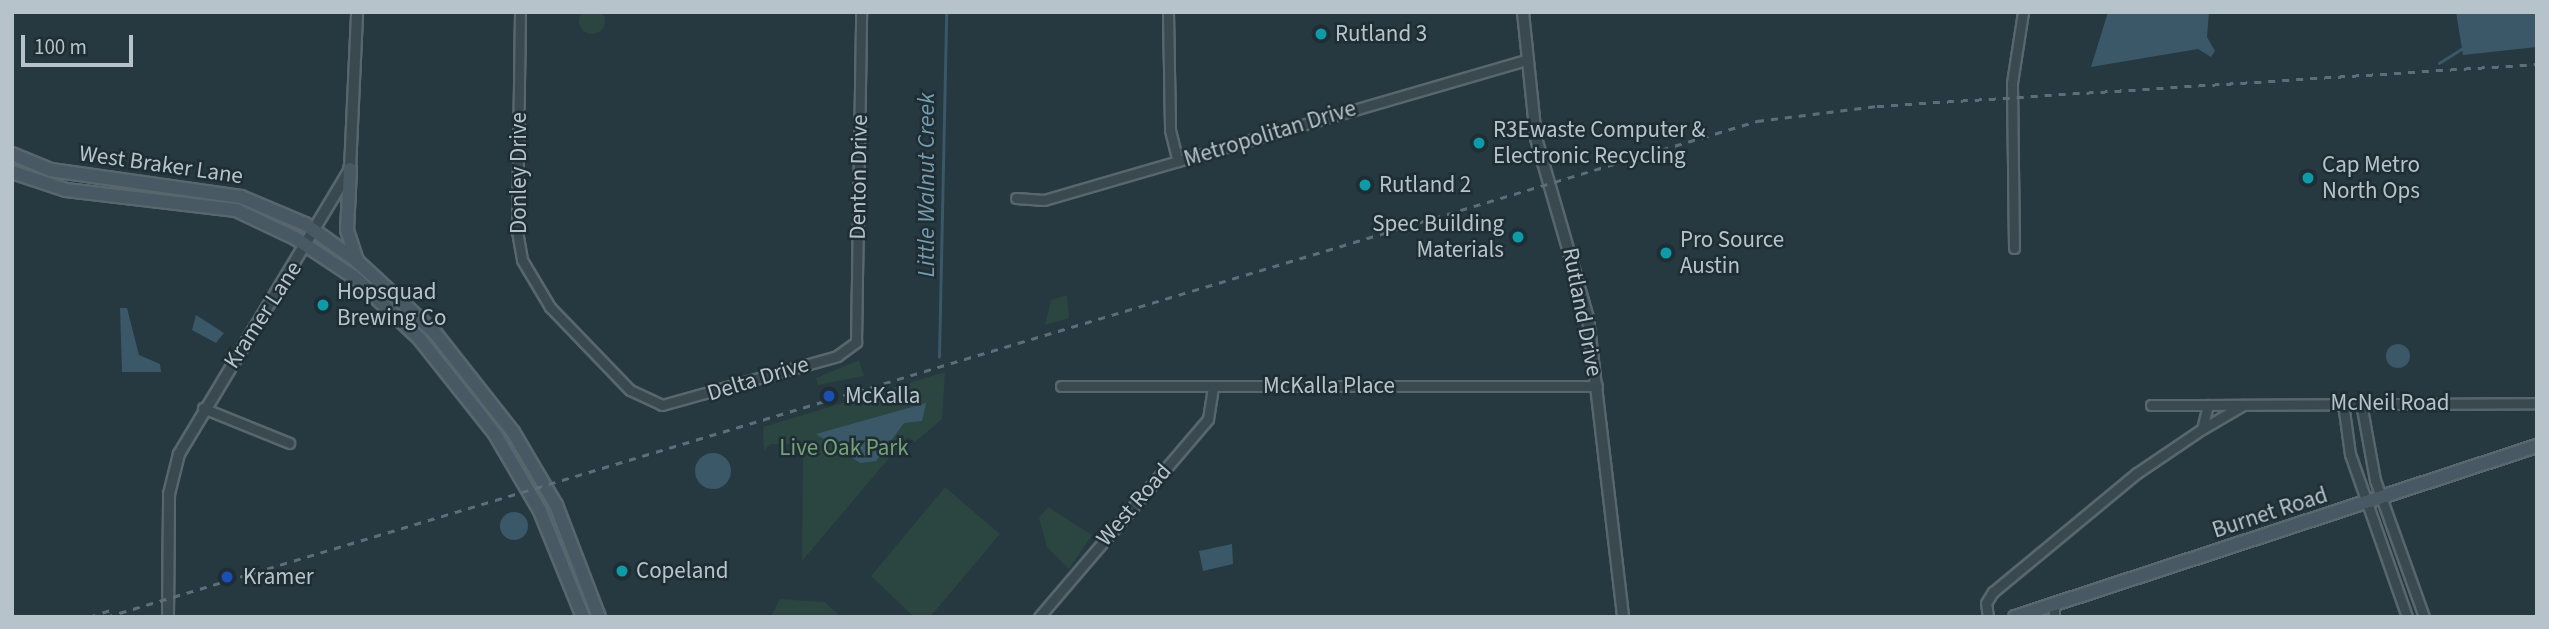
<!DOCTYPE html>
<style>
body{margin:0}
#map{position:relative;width:2549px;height:629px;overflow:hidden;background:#263840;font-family:"Source Sans 3",sans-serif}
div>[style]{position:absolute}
.green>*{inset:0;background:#2b4540}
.round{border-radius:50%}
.water>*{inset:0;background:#3a5867}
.stream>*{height:2.5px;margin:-1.25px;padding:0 1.25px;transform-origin:1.25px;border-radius:1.25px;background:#3a5867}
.roads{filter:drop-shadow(2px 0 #58666d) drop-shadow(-2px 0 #58666d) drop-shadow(0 2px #58666d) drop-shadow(0 -2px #58666d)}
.minor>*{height:9px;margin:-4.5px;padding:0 4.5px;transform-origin:4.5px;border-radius:4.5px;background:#3a4950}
.tertiary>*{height:10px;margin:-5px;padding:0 5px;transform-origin:5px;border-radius:5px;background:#3a4950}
.secondary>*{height:12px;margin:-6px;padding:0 6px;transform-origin:6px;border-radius:6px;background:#485963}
.rail>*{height:2.5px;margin-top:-1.25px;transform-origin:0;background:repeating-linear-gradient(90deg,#5c6e77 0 7px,transparent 0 14px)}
.dots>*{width:19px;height:19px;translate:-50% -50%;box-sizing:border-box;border:4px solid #1f2e35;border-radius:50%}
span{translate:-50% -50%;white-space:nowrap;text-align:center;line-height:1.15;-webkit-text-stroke:5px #1f2e35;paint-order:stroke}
.poi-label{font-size:23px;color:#b7c3ca}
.left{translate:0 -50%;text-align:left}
.right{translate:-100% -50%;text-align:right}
.street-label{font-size:23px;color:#b7c3ca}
.park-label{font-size:23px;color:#76a075}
.water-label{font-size:24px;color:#779cad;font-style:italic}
.frame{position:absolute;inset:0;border:14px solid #b7c3ca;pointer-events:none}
.scale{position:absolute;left:21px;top:35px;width:112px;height:32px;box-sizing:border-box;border:4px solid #b7c3ca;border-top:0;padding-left:9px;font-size:21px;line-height:24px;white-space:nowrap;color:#b7c3ca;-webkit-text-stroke:5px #1f2e35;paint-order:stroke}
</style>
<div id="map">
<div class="green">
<i class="round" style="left:579px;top:8px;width:26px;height:26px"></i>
<i style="clip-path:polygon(1067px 295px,1069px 318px,1045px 325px,1051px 300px)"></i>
<i style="clip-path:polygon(859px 360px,864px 376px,818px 385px,816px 378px)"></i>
<i style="clip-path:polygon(945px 372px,942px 419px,915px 442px,907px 437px,802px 561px,803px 450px,797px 444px,770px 444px,764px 451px,763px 427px)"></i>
<i style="clip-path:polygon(945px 487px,1000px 534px,930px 617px,914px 617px,871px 576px)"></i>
<i style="clip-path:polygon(1048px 507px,1092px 535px,1069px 569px,1047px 547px,1039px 518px)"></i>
<i style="clip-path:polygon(780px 599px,825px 602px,841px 617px,771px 617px)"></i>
</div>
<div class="water">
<i style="clip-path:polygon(2108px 12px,2209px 12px,2207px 37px,2215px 51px,2211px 57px,2198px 49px,2091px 67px)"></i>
<i style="clip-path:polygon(2456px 12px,2537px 12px,2537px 47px,2463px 55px)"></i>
<i style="clip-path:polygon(120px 308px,127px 308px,139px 355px,160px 364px,161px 372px,122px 372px)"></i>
<i style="clip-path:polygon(196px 315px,224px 333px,216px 343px,192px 330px)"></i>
<i class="round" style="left:2386px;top:344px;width:24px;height:24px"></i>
<i style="clip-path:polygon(926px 403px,922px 421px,904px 423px,876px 461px,860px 463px,816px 434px)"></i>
<i class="round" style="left:695px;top:453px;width:36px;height:36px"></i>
<i class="round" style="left:500px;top:512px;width:28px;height:28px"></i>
<i style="clip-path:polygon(1232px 544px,1233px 564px,1203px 571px,1199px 551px)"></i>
</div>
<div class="stream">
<i style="left:2439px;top:63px;width:31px;rotate:-32deg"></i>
<i style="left:939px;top:357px;width:345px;rotate:-88.8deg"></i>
</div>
<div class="roads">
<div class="minor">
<i style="left:520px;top:12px;width:219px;rotate:90.8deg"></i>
<i style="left:517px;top:231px;width:29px;rotate:80deg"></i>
<i style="left:522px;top:260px;width:55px;rotate:59.2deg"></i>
<i style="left:550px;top:307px;width:115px;rotate:46.1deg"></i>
<i style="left:630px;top:390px;width:35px;rotate:25deg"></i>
<i style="left:662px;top:405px;width:182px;rotate:-15.6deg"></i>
<i style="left:837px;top:356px;width:24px;rotate:-36deg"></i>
<i style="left:856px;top:342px;width:330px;rotate:-89.1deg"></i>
<i style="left:1168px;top:12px;width:118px;rotate:89deg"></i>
<i style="left:1170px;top:130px;width:32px;rotate:76deg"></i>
<i style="left:1016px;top:198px;width:28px;rotate:4deg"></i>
<i style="left:1044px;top:200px;width:500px;rotate:-16.2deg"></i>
<i style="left:2014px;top:248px;width:165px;rotate:-90.7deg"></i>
<i style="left:2012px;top:83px;width:72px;rotate:-81.2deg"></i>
<i style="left:1061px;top:386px;width:536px"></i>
<i style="left:2343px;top:403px;width:51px;rotate:82.2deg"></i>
<i style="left:2350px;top:454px;width:173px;rotate:70.7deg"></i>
<i style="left:2361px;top:403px;width:78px;rotate:79.7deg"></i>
<i style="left:2375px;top:480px;width:145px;rotate:70.3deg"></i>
<i style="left:2151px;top:405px;width:57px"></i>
<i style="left:203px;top:408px;width:93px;rotate:22.1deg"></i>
<i style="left:2202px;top:429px;width:48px;rotate:-30.3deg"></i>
<i style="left:1039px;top:617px;width:260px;rotate:-49.5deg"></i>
<i style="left:1208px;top:419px;width:33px;rotate:-81deg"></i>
<i style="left:1988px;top:617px;width:14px;rotate:-98deg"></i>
<i style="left:1986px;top:603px;width:13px;rotate:-58deg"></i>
<i style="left:1993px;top:592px;width:187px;rotate:-39.6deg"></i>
<i style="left:2137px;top:473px;width:78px;rotate:-34.1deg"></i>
<i style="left:2202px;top:429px;width:25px;rotate:-76deg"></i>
<i style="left:2208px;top:405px;width:329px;rotate:-0.3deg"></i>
<i style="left:2054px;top:617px;width:11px;rotate:-90deg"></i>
</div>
<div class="tertiary">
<i style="left:1523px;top:12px;width:127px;rotate:84.1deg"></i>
<i style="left:1536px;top:138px;width:187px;rotate:73.9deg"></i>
<i style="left:1588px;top:318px;width:301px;rotate:83.3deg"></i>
<i style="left:168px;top:617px;width:123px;rotate:-89.5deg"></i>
<i style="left:169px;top:494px;width:41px;rotate:-76deg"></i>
<i style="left:179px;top:454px;width:332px;rotate:-59deg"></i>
<i style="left:350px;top:169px;width:157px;rotate:-87.4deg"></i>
</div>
<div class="secondary">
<i style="left:12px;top:154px;width:42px;rotate:22.3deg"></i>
<i style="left:51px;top:170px;width:192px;rotate:8.1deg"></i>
<i style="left:241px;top:197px;width:69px;rotate:22.9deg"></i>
<i style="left:305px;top:224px;width:64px;rotate:35.4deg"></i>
<i style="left:357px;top:261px;width:106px;rotate:42.7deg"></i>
<i style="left:435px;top:333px;width:126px;rotate:51.8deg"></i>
<i style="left:513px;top:432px;width:85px;rotate:59.5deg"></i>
<i style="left:556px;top:505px;width:120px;rotate:69deg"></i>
<i style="left:350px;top:169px;width:61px;rotate:92.8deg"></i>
<i style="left:347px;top:230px;width:33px;rotate:72deg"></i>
<i style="left:12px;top:172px;width:57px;rotate:18.4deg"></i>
<i style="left:66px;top:190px;width:171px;rotate:6.7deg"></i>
<i style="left:236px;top:210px;width:65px;rotate:25.4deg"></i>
<i style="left:295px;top:238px;width:71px;rotate:33.5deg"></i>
<i style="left:354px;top:277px;width:89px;rotate:43.2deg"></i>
<i style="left:419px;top:338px;width:122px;rotate:51.6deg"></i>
<i style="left:495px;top:434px;width:89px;rotate:59.7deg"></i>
<i style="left:540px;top:511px;width:114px;rotate:67.9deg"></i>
<i style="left:2015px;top:617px;width:549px;rotate:-18.14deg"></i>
</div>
</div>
<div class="rail">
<i style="left:89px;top:617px;width:25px;rotate:-18deg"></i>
<i style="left:106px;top:617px;width:1724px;rotate:-16.72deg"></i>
<i style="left:1757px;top:121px;width:121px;rotate:-7.1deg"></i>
<i style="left:1877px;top:106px;width:661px;rotate:-3.64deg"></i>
</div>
<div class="dots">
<i style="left:1321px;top:34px;background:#0f9aa8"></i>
<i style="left:1479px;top:143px;background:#0f9aa8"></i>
<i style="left:2308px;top:178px;background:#0f9aa8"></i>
<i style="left:1365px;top:185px;background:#0f9aa8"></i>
<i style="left:1518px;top:237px;background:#0f9aa8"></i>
<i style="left:1666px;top:253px;background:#0f9aa8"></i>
<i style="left:323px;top:305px;background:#0f9aa8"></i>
<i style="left:829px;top:396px;background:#1a4fb4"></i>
<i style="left:622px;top:571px;background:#0f9aa8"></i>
<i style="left:227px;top:577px;background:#1a4fb4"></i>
</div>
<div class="poi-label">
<span class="left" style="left:1335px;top:34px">Rutland 3</span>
<span class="left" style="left:1493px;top:143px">R3Ewaste Computer &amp;<br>Electronic Recycling</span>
<span class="left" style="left:2322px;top:178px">Cap Metro<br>North Ops</span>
<span class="left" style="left:1379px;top:185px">Rutland 2</span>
<span class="right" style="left:1504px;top:237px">Spec Building<br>Materials</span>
<span class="left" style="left:1680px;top:253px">Pro Source<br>Austin</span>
<span class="left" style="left:337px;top:305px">Hopsquad<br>Brewing Co</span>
<span class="left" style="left:845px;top:396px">McKalla</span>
<span class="left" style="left:636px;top:571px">Copeland</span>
<span class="left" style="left:243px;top:577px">Kramer</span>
</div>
<div class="street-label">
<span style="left:1270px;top:134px;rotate:-17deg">Metropolitan Drive</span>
<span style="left:161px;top:165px;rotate:8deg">West Braker Lane</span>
<span style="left:519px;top:173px;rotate:-90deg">Donley Drive</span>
<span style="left:859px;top:177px;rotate:-89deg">Denton Drive</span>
<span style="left:1582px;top:312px;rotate:79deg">Rutland Drive</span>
<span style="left:263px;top:315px;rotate:-57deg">Kramer Lane</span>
<span style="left:758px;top:379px;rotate:-17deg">Delta Drive</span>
<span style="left:1329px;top:386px">McKalla Place</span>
<span style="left:2390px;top:403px">McNeil Road</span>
<span style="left:1134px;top:505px;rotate:-49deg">West Road</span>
<span style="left:2270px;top:513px;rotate:-18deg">Burnet Road</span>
</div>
<div class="park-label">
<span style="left:844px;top:448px">Live Oak Park</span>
</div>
<div class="water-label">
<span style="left:927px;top:185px;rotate:-90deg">Little Walnut Creek</span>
</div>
<div class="frame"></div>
<div class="scale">100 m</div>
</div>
